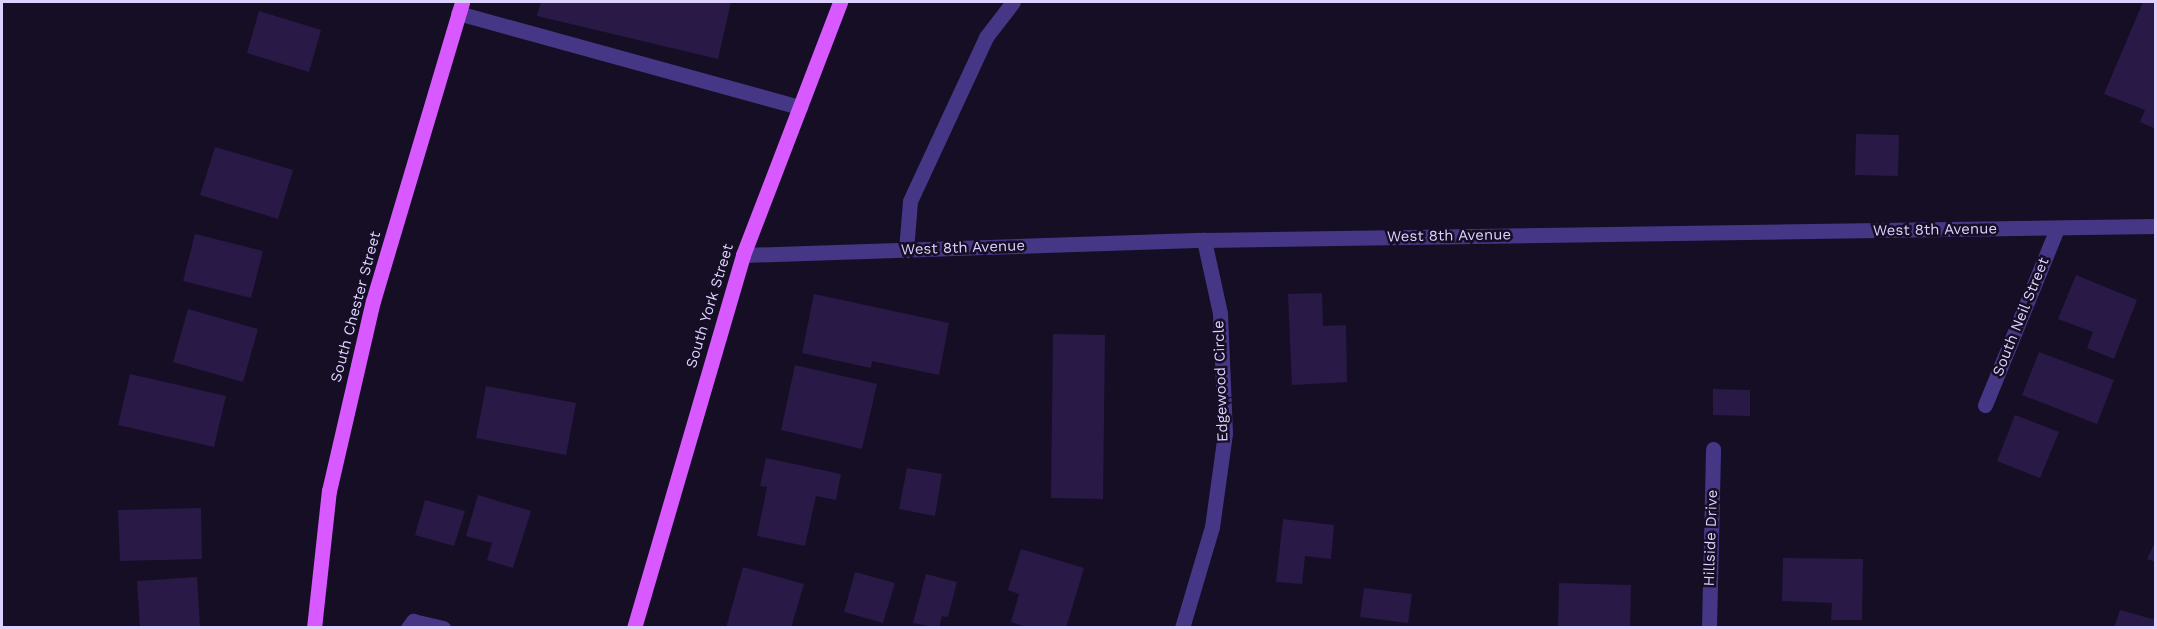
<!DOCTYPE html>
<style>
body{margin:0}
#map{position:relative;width:2157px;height:629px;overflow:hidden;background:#150e25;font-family:"Work Sans",sans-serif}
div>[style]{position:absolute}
.building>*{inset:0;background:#291946}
.service>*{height:15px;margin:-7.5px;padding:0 7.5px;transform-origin:7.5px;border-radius:7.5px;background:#453785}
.minor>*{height:15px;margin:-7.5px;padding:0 7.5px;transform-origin:7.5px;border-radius:7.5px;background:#453785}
.primary>*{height:15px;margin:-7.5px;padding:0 7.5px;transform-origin:7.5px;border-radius:7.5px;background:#d859ff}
span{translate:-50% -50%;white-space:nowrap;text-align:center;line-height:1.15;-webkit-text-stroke:5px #150e25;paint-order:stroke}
.street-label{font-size:15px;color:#ddd2ff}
.frame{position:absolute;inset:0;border:3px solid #ddd2ff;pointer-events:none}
</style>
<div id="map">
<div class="building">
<i style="clip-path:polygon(541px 2px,731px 2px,718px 59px,537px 16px)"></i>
<i style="clip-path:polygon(2143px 2px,2156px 2px,2156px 129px,2140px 122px,2145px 110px,2104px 94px)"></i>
<i style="clip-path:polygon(259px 11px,321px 30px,309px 72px,247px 53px)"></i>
<i style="clip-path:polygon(1856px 134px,1899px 135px,1898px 176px,1855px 175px)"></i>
<i style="clip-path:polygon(215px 147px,293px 170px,278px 219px,200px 195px)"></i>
<i style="clip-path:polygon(195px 234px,263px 251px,251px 298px,183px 281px)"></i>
<i style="clip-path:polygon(2076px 275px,2137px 300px,2114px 359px,2087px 348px,2093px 332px,2058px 319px)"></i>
<i style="clip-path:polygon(1322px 293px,1323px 326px,1346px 325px,1347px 382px,1292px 385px,1288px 294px)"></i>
<i style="clip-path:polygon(814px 294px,949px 323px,939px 375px,872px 361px,871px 368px,802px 353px)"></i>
<i style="clip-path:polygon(188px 309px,258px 329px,243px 382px,173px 362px)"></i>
<i style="clip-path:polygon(1053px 334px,1105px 335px,1103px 499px,1051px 498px)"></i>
<i style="clip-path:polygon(2039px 352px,2114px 380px,2097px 424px,2022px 395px)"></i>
<i style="clip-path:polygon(795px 365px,877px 384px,862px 449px,781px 430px)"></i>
<i style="clip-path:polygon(130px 374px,226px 396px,214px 447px,118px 425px)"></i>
<i style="clip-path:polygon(486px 386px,576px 403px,566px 455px,476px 438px)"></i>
<i style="clip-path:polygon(1713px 389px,1750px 390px,1750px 416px,1713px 415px)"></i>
<i style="clip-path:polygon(2015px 415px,2059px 432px,2040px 478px,1997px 461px)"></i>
<i style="clip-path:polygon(766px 458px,841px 474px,836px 500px,816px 496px,805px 546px,757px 536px,767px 487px,760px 486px)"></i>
<i style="clip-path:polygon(907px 468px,942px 474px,935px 516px,899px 509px)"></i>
<i style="clip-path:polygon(478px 495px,531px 511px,513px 568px,487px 560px,492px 543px,466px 536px)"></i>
<i style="clip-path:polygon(425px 500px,465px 511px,454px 546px,415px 535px)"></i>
<i style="clip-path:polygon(201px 508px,202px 559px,120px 561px,118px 510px)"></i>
<i style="clip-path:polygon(1283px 519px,1334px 525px,1331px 559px,1305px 556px,1302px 584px,1276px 582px)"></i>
<i style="clip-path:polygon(2156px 540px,2156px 562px,2147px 559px)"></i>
<i style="clip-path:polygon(1021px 549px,1084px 568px,1066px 628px,1029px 628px,1011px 622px,1019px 594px,1008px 590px)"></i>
<i style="clip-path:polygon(1783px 558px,1863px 559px,1862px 620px,1831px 620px,1832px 603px,1782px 601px)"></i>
<i style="clip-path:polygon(743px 567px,804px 584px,791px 628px,726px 628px)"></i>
<i style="clip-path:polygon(855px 572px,895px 583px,883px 623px,844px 612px)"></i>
<i style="clip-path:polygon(926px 574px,957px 582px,948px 617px,942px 616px,939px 628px,913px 623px)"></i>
<i style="clip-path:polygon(197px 577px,200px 628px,140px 628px,137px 581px)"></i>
<i style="clip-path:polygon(1559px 583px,1631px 585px,1630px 628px,1558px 628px)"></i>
<i style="clip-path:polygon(1364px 588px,1412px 594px,1408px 623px,1360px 617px)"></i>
<i style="clip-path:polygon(2120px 610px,2156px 620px,2156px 628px,2114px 628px)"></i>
</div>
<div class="service">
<i style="left:458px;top:13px;width:355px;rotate:15.4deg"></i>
<i style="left:906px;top:250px;width:49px;rotate:-85.3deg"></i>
<i style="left:910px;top:201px;width:181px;rotate:-65.1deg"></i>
<i style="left:986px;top:37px;width:44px;rotate:-52.4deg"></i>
<i style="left:408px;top:628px;width:9px;rotate:-54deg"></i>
<i style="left:413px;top:621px;width:31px;rotate:13deg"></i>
</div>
<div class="minor">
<i style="left:743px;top:255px;width:461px;rotate:-1.9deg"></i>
<i style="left:1204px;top:240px;width:952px;rotate:-0.84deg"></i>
<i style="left:1985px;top:405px;width:190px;rotate:-67.8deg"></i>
<i style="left:1182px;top:628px;width:105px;rotate:-73.5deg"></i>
<i style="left:1212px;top:527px;width:95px;rotate:-82.1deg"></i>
<i style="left:1225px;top:433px;width:120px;rotate:-92.4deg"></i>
<i style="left:1220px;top:313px;width:75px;rotate:-102.4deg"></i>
<i style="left:1709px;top:628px;width:179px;rotate:-88.7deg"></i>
</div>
<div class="primary">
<i style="left:314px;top:628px;width:138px;rotate:-83.8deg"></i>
<i style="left:329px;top:491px;width:195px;rotate:-77deg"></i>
<i style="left:373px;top:301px;width:312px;rotate:-73.4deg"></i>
<i style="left:634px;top:628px;width:389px;rotate:-73.7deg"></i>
<i style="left:743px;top:255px;width:271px;rotate:-69deg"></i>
</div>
<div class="street-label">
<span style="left:1935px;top:230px;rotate:-1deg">West 8th Avenue</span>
<span style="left:1449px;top:236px;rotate:-1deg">West 8th Avenue</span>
<span style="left:963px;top:248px;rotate:-2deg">West 8th Avenue</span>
<span style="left:710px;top:306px;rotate:-73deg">South York Street</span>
<span style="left:356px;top:307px;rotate:-75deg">South Chester Street</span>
<span style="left:2021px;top:317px;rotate:-68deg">South Neil Street</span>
<span style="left:1221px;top:381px;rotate:-92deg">Edgewood Circle</span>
<span style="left:1711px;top:538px;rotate:-88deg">Hillside Drive</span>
</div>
<div class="frame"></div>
</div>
